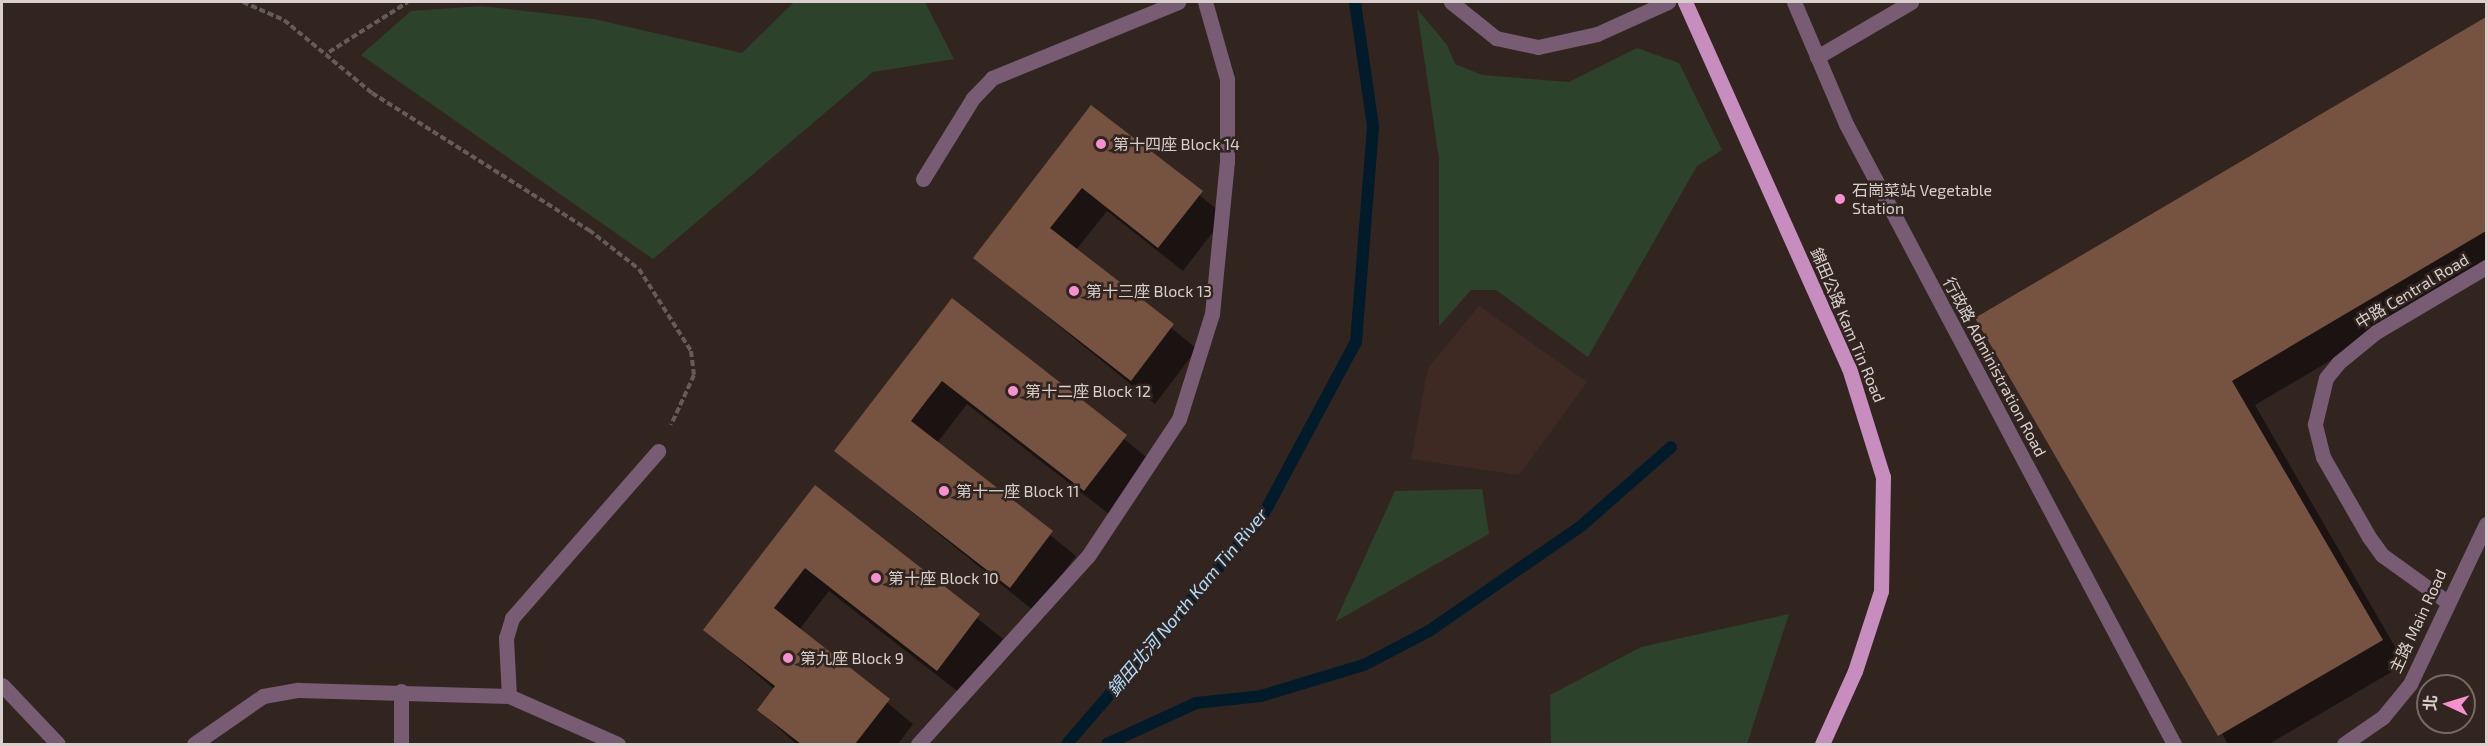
<!DOCTYPE html>
<meta charset="utf-8">
<style>
body{margin:0}
#map{position:relative;width:2488px;height:746px;overflow:hidden;background:#322520;font-family:"Exo 2","Noto Sans TC",sans-serif}
div>[style]{position:absolute}
.built>*{inset:0;background:#3e2a23}
.green>*{inset:0;background:#2d422a}
.shadow>*{inset:0;background:#0007}
.stream>*{height:12px;margin:-6px;padding:0 6px;transform-origin:6px;border-radius:6px;background:#021b2a}
.building>*{inset:0;background:#755340}
.path>*{height:4px;margin-top:-2px;transform-origin:0;background:repeating-linear-gradient(90deg,#675b57 0 6px,transparent 0 9px)}
.minor>*{height:15px;margin:-7.5px;padding:0 7.5px;transform-origin:7.5px;border-radius:7.5px;background:#785c74}
.major>*{height:15px;margin:-7.5px;padding:0 7.5px;transform-origin:7.5px;border-radius:7.5px;background:#c88dbf}
.dots>*{width:16px;height:16px;translate:-50% -50%;box-sizing:border-box;border:3px solid #322520;border-radius:50%}
span{translate:-50% -50%;white-space:nowrap;text-align:center;line-height:1.15;-webkit-text-stroke:5px #322520;paint-order:stroke}
.poi-label{font-size:16px;color:#d9d0cd}
.left{translate:0 -50%;text-align:left}
.street-label{font-size:16px;color:#d9d0cd}
.water-label{font-size:18px;color:#adddfe;font-style:italic}
.frame{position:absolute;inset:0;border:3px solid #d9d0cd;pointer-events:none}
.north{position:absolute;left:2416px;top:674px;width:60px;height:60px;box-sizing:border-box;background:#322520;border:2px solid #756965;border-radius:50%;rotate:274deg;font-size:16px;font-weight:700;line-height:24px;text-align:center;color:#d9d0cd}
.north::after{content:'';display:block;margin:auto;width:21px;height:27px;background:#f690d0;clip-path:polygon(50% 0,100% 100%,50% 72%,0 100%)}
</style>
<div id="map">
<div class="built">
<i style="clip-path:polygon(1479px 306px,1587px 382px,1519px 475px,1411px 459px,1428px 368px)"></i>
</div>
<div class="green">
<i style="clip-path:polygon(794px 2px,925px 2px,954px 59px,873px 72px,653px 259px,361px 55px,411px 11px,481px 6px,594px 19px,742px 53px)"></i>
<i style="clip-path:polygon(1417px 9px,1447px 45px,1455px 64px,1482px 75px,1569px 82px,1637px 48px,1679px 63px,1722px 150px,1697px 166px,1588px 357px,1496px 290px,1471px 290px,1439px 326px,1439px 159px)"></i>
<i style="clip-path:polygon(1482px 489px,1489px 534px,1335px 622px,1395px 491px)"></i>
<i style="clip-path:polygon(1789px 614px,1747px 744px,1551px 744px,1550px 695px,1641px 647px)"></i>
</div>
<div class="shadow">
<i style="clip-path:polygon(2486px 19px,2486px 269px,2255px 405px,2405px 664px,2269px 744px,2228px 744px,1977px 319px)"></i>
<i style="clip-path:polygon(1091px 107px,1225px 216px,1183px 271px,1107px 211px,1076px 250px,1197px 349px,1155px 404px,975px 258px)"></i>
<i style="clip-path:polygon(952px 300px,1150px 460px,1109px 514px,967px 404px,937px 443px,1076px 556px,1034px 611px,836px 451px)"></i>
<i style="clip-path:polygon(815px 487px,1003px 639px,961px 694px,829px 591px,799px 630px,913px 724px,898px 744px,796px 744px,759px 710px,774px 689px,705px 630px)"></i>
</div>
<div class="stream">
<i style="left:1067px;top:744px;width:299px;rotate:-49.3deg"></i>
<i style="left:1262px;top:517px;width:199px;rotate:-61.8deg"></i>
<i style="left:1356px;top:342px;width:217px;rotate:-85.5deg"></i>
<i style="left:1373px;top:126px;width:125px;rotate:-98.3deg"></i>
<i style="left:1107px;top:744px;width:98px;rotate:-24.7deg"></i>
<i style="left:1196px;top:703px;width:65px;rotate:-6.1deg"></i>
<i style="left:1261px;top:696px;width:108px;rotate:-16.8deg"></i>
<i style="left:1364px;top:665px;width:73px;rotate:-27.6deg"></i>
<i style="left:1429px;top:631px;width:183px;rotate:-34.6deg"></i>
<i style="left:1580px;top:527px;width:121px;rotate:-41.3deg"></i>
</div>
<div class="building">
<i style="clip-path:polygon(2486px 17px,2486px 231px,2232px 381px,2383px 640px,2218px 736px,1975px 318px)"></i>
<i style="clip-path:polygon(1091px 105px,1203px 191px,1158px 248px,1082px 188px,1050px 228px,1174px 324px,1131px 381px,973px 258px)"></i>
<i style="clip-path:polygon(952px 298px,1127px 435px,1084px 491px,942px 381px,927px 400px,911px 421px,1053px 531px,1010px 588px,834px 451px)"></i>
<i style="clip-path:polygon(815px 485px,980px 614px,937px 671px,805px 568px,774px 608px,890px 699px,855px 744px,801px 744px,757px 710px,775px 686px,703px 630px)"></i>
</div>
<div class="path">
<i style="left:243px;top:2px;width:45px;rotate:23.7deg"></i>
<i style="left:284px;top:20px;width:114px;rotate:39.7deg"></i>
<i style="left:372px;top:93px;width:257px;rotate:32.3deg"></i>
<i style="left:589px;top:230px;width:63px;rotate:38deg"></i>
<i style="left:639px;top:269px;width:97px;rotate:57.6deg"></i>
<i style="left:691px;top:351px;width:24px;rotate:83deg"></i>
<i style="left:694px;top:375px;width:55px;rotate:114.7deg"></i>
<i style="left:329px;top:52px;width:93px;rotate:-32.3deg"></i>
</div>
<div class="minor">
<i style="left:1451px;top:2px;width:58px;rotate:38.7deg"></i>
<i style="left:1496px;top:38px;width:43px;rotate:12.1deg"></i>
<i style="left:1538px;top:47px;width:60px;rotate:-12.4deg"></i>
<i style="left:1597px;top:34px;width:78px;rotate:-24.3deg"></i>
<i style="left:1794px;top:2px;width:133px;rotate:66.9deg"></i>
<i style="left:1846px;top:124px;width:701px;rotate:62.12deg"></i>
<i style="left:1817px;top:57px;width:109px;rotate:-30.3deg"></i>
<i style="left:923px;top:179px;width:95px;rotate:-58.3deg"></i>
<i style="left:973px;top:98px;width:28px;rotate:-46deg"></i>
<i style="left:992px;top:78px;width:201px;rotate:-22.2deg"></i>
<i style="left:2446px;top:601px;width:79px;rotate:-144.3deg"></i>
<i style="left:2382px;top:555px;width:22px;rotate:-126deg"></i>
<i style="left:2369px;top:537px;width:92px;rotate:-119.9deg"></i>
<i style="left:2323px;top:457px;width:34px;rotate:-104deg"></i>
<i style="left:2315px;top:424px;width:47px;rotate:-76.6deg"></i>
<i style="left:2326px;top:378px;width:19px;rotate:-51deg"></i>
<i style="left:2338px;top:363px;width:49px;rotate:-39.2deg"></i>
<i style="left:2376px;top:332px;width:128px;rotate:-30.6deg"></i>
<i style="left:2px;top:685px;width:81px;rotate:46.5deg"></i>
<i style="left:509px;top:696px;width:58px;rotate:-93deg"></i>
<i style="left:506px;top:638px;width:21px;rotate:-73deg"></i>
<i style="left:512px;top:618px;width:222px;rotate:-48.8deg"></i>
<i style="left:194px;top:744px;width:84px;rotate:-34.8deg"></i>
<i style="left:263px;top:696px;width:36px;rotate:-10deg"></i>
<i style="left:298px;top:690px;width:211px;rotate:1.6deg"></i>
<i style="left:509px;top:696px;width:119px;rotate:23.8deg"></i>
<i style="left:401px;top:744px;width:53px;rotate:-90deg"></i>
<i style="left:918px;top:744px;width:253px;rotate:-47.9deg"></i>
<i style="left:1088px;top:556px;width:164px;rotate:-56.4deg"></i>
<i style="left:1179px;top:419px;width:110px;rotate:-72.6deg"></i>
<i style="left:1212px;top:314px;width:153px;rotate:-84.4deg"></i>
<i style="left:1227px;top:162px;width:83px;rotate:-90deg"></i>
<i style="left:1227px;top:79px;width:80px;rotate:-105.9deg"></i>
<i style="left:2344px;top:744px;width:47px;rotate:-34.7deg"></i>
<i style="left:2383px;top:717px;width:43px;rotate:-50.7deg"></i>
<i style="left:2410px;top:684px;width:177px;rotate:-64.6deg"></i>
</div>
<div class="major">
<i style="left:1685px;top:2px;width:401px;rotate:65.9deg"></i>
<i style="left:1849px;top:368px;width:114px;rotate:72.7deg"></i>
<i style="left:1883px;top:477px;width:114px;rotate:91deg"></i>
<i style="left:1881px;top:591px;width:84px;rotate:108deg"></i>
<i style="left:1855px;top:671px;width:80px;rotate:114.3deg"></i>
</div>
<div class="dots">
<i style="left:1101px;top:144px;background:#f690d0"></i>
<i style="left:1840px;top:199px;background:#f690d0"></i>
<i style="left:1074px;top:291px;background:#f690d0"></i>
<i style="left:1013px;top:391px;background:#f690d0"></i>
<i style="left:944px;top:491px;background:#f690d0"></i>
<i style="left:876px;top:578px;background:#f690d0"></i>
<i style="left:788px;top:658px;background:#f690d0"></i>
</div>
<div class="poi-label">
<span class="left" style="left:1113px;top:144px">第十四座 Block 14</span>
<span class="left" style="left:1852px;top:199px">石崗菜站 Vegetable<br>Station</span>
<span class="left" style="left:1086px;top:291px">第十三座 Block 13</span>
<span class="left" style="left:1025px;top:391px">第十二座 Block 12</span>
<span class="left" style="left:956px;top:491px">第十一座 Block 11</span>
<span class="left" style="left:888px;top:578px">第十座 Block 10</span>
<span class="left" style="left:800px;top:658px">第九座 Block 9</span>
</div>
<div class="street-label">
<span style="left:2412px;top:291px;rotate:-31deg">中路 Central Road</span>
<span style="left:1848px;top:325px;rotate:67deg">錦田公路 Kam Tin Road</span>
<span style="left:1995px;top:367px;rotate:62deg">行政路 Administration Road</span>
<span style="left:2418px;top:621px;rotate:-65deg">主路 Main Road</span>
</div>
<div class="water-label">
<span style="left:1187px;top:602px;rotate:-50deg">錦田北河 North Kam Tin River</span>
</div>
<div class="frame"></div>
<div class="north">北</div>
</div>
